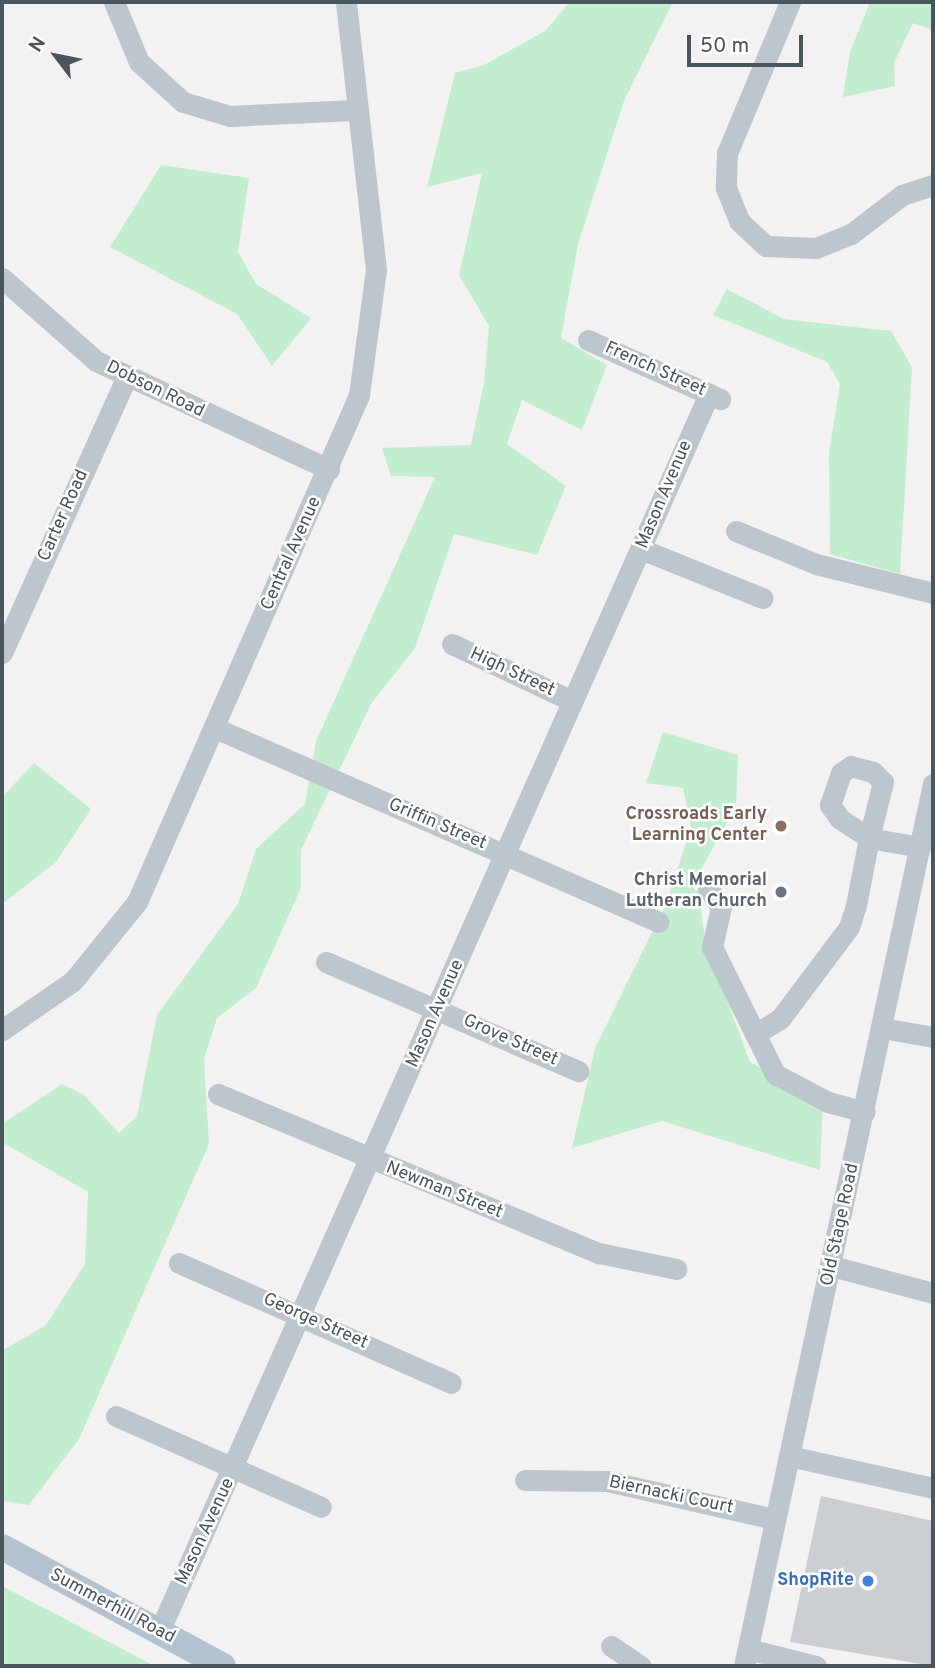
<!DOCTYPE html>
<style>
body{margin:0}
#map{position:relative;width:935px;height:1668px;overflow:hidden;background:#f3f1f1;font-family:Overpass,sans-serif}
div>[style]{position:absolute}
.green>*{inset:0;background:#c2eecf}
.building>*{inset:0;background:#cbced3}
.minor>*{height:21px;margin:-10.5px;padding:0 10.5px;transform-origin:10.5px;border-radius:10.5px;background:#bdc6cd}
.major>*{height:26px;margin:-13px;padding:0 13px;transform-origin:13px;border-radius:13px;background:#b2c2ce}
.dots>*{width:19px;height:19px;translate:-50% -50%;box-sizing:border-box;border:4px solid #fff;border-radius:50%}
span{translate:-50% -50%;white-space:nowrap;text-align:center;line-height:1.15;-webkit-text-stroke:5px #fff;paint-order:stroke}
.street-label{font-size:18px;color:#49565d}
.education-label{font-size:18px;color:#785e54;font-weight:700}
.right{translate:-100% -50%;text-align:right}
.worship-label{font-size:18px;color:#5b616d;font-weight:700}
.shop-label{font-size:18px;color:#366cbe;font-weight:700}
.frame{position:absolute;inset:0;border:4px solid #49565d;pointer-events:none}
.north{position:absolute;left:21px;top:21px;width:70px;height:70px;-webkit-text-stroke:5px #fff;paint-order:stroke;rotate:302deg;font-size:19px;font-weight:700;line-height:28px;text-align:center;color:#49565d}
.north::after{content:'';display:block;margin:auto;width:24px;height:32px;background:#49565d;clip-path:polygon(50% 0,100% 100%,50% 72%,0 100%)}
.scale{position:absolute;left:687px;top:35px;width:116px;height:32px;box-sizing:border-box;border:4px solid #49565d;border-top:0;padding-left:9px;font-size:21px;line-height:24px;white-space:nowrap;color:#49565d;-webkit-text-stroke:5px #fff;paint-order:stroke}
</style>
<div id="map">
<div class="green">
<i style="clip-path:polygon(570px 2px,673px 2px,624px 101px,578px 244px,561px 338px,607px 365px,582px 430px,522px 400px,507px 444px,566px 486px,537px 555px,454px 534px,415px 648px,371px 704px,301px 850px,301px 888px,256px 988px,217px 1018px,204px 1059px,209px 1144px,79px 1439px,29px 1505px,2px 1501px,2px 1351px,46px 1325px,85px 1264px,88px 1192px,2px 1142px,2px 1124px,62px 1084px,84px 1095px,119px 1133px,137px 1116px,157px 1015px,238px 904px,256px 849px,305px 804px,316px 741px,435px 477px,391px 476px,382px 448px,471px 445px,484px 383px,489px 326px,459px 275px,482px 173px,427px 187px,455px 73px,484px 65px,545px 31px)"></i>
<i style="clip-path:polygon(870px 2px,933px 2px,933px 30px,913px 23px,894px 63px,895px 86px,843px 97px,850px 52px)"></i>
<i style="clip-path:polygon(161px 165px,249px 178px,238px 252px,256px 284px,311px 318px,272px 366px,237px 314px,110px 247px)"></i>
<i style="clip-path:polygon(727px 289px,784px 319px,891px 331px,912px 367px,900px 574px,830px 554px,829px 453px,840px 384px,827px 362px,713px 315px)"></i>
<i style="clip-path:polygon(663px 732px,738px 755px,736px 806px,697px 877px,705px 941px,750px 1062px,823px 1101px,820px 1170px,662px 1121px,572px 1148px,595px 1048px,666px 904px,691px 828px,683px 788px,646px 783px)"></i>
<i style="clip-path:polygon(34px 763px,91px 809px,56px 862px,2px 904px,2px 797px)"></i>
<i style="clip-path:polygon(2px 1586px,155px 1666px,2px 1666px)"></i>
</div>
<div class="building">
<i style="clip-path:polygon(821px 1496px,933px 1521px,933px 1666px,790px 1642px)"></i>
</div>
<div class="minor">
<i style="left:114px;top:2px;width:65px;rotate:67.4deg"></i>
<i style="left:139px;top:62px;width:59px;rotate:42.3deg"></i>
<i style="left:183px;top:102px;width:49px;rotate:16.6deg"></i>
<i style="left:230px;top:116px;width:124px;rotate:-2.8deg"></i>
<i style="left:790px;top:2px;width:164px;rotate:112.6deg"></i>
<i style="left:727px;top:153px;width:35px;rotate:92deg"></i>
<i style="left:726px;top:188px;width:35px;rotate:68deg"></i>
<i style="left:739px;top:221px;width:37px;rotate:43deg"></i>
<i style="left:766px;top:246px;width:50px;rotate:2.3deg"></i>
<i style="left:816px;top:248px;width:38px;rotate:-22deg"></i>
<i style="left:851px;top:234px;width:64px;rotate:-37.4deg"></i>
<i style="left:902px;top:195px;width:33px;rotate:-18deg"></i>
<i style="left:2px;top:278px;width:125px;rotate:41.4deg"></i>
<i style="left:96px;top:361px;width:257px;rotate:24.9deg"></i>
<i style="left:588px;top:340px;width:145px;rotate:24.1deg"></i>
<i style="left:736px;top:531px;width:87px;rotate:22.4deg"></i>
<i style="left:816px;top:564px;width:121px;rotate:13.9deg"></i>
<i style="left:641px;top:549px;width:131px;rotate:22deg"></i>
<i style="left:452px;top:644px;width:133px;rotate:25.4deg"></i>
<i style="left:2px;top:653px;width:301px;rotate:-65.7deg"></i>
<i style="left:215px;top:728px;width:484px;rotate:23.6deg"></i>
<i style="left:708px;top:888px;width:23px;rotate:56deg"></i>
<i style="left:721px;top:907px;width:41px;rotate:102.7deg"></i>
<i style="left:712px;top:947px;width:142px;rotate:63.6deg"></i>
<i style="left:775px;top:1074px;width:60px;rotate:27.8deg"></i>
<i style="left:828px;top:1102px;width:38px;rotate:15deg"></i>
<i style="left:326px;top:962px;width:275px;rotate:23.4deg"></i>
<i style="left:882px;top:1028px;width:52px;rotate:10deg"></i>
<i style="left:2px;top:1030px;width:86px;rotate:-34.6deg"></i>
<i style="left:73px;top:981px;width:102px;rotate:-51deg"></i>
<i style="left:137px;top:902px;width:553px;rotate:-66.35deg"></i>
<i style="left:359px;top:395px;width:126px;rotate:-82.3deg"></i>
<i style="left:376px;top:270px;width:270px;rotate:-96.4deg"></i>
<i style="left:755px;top:1034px;width:29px;rotate:-31deg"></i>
<i style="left:780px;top:1019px;width:115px;rotate:-53.1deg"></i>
<i style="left:849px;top:927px;width:23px;rotate:-72deg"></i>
<i style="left:856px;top:905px;width:68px;rotate:-79deg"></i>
<i style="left:869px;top:838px;width:58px;rotate:-76deg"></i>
<i style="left:883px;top:782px;width:14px;rotate:-135deg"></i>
<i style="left:873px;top:772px;width:23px;rotate:-165deg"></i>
<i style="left:851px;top:766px;width:12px;rotate:145deg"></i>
<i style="left:841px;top:773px;width:34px;rotate:109deg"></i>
<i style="left:830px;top:805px;width:17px;rotate:54deg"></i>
<i style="left:840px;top:819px;width:35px;rotate:33deg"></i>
<i style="left:869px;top:838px;width:52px;rotate:10deg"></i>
<i style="left:218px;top:1094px;width:413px;rotate:22.7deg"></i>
<i style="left:599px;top:1253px;width:79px;rotate:11.7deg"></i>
<i style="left:179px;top:1263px;width:297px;rotate:23.8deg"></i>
<i style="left:832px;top:1266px;width:105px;rotate:15deg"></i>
<i style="left:116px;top:1416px;width:224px;rotate:23.9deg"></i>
<i style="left:789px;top:1456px;width:148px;rotate:12.5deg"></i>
<i style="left:525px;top:1480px;width:82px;rotate:0.7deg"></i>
<i style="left:607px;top:1481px;width:171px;rotate:12.8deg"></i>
<i style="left:159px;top:1632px;width:1355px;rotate:-66.05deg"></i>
<i style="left:611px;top:1646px;width:36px;rotate:34deg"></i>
<i style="left:748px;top:1649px;width:70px;rotate:14deg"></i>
<i style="left:744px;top:1666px;width:902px;rotate:-77.91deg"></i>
</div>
<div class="major">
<i style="left:2px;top:1547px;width:251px;rotate:28.3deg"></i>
</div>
<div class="dots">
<i style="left:781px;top:826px;background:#8d6e63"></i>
<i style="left:781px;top:892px;background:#6b7280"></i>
<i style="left:868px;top:1581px;background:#3f7fe0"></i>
</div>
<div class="street-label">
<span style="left:655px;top:370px;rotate:24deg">French Street</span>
<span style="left:155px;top:390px;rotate:26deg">Dobson Road</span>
<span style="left:665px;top:495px;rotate:-67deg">Mason Avenue</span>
<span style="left:64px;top:516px;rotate:-66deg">Carter Road</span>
<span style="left:292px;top:554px;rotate:-66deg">Central Avenue</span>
<span style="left:512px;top:673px;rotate:25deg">High Street</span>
<span style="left:437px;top:825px;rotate:23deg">Griffin Street</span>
<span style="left:436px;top:1014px;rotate:-66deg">Mason Avenue</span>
<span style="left:510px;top:1041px;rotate:24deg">Grove Street</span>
<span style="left:444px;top:1191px;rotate:22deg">Newman Street</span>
<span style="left:841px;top:1225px;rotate:-78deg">Old Stage Road</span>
<span style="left:315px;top:1322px;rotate:24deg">George Street</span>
<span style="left:671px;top:1496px;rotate:12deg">Biernacki Court</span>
<span style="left:206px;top:1532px;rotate:-65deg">Mason Avenue</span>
<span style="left:112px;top:1607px;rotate:28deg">Summerhill Road</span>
</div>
<div class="education-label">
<span class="right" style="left:767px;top:826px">Crossroads Early<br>Learning Center</span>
</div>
<div class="worship-label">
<span class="right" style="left:767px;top:892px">Christ Memorial<br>Lutheran Church</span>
</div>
<div class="shop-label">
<span class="right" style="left:854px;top:1581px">ShopRite</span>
</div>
<div class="frame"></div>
<div class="north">N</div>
<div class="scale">50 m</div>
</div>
